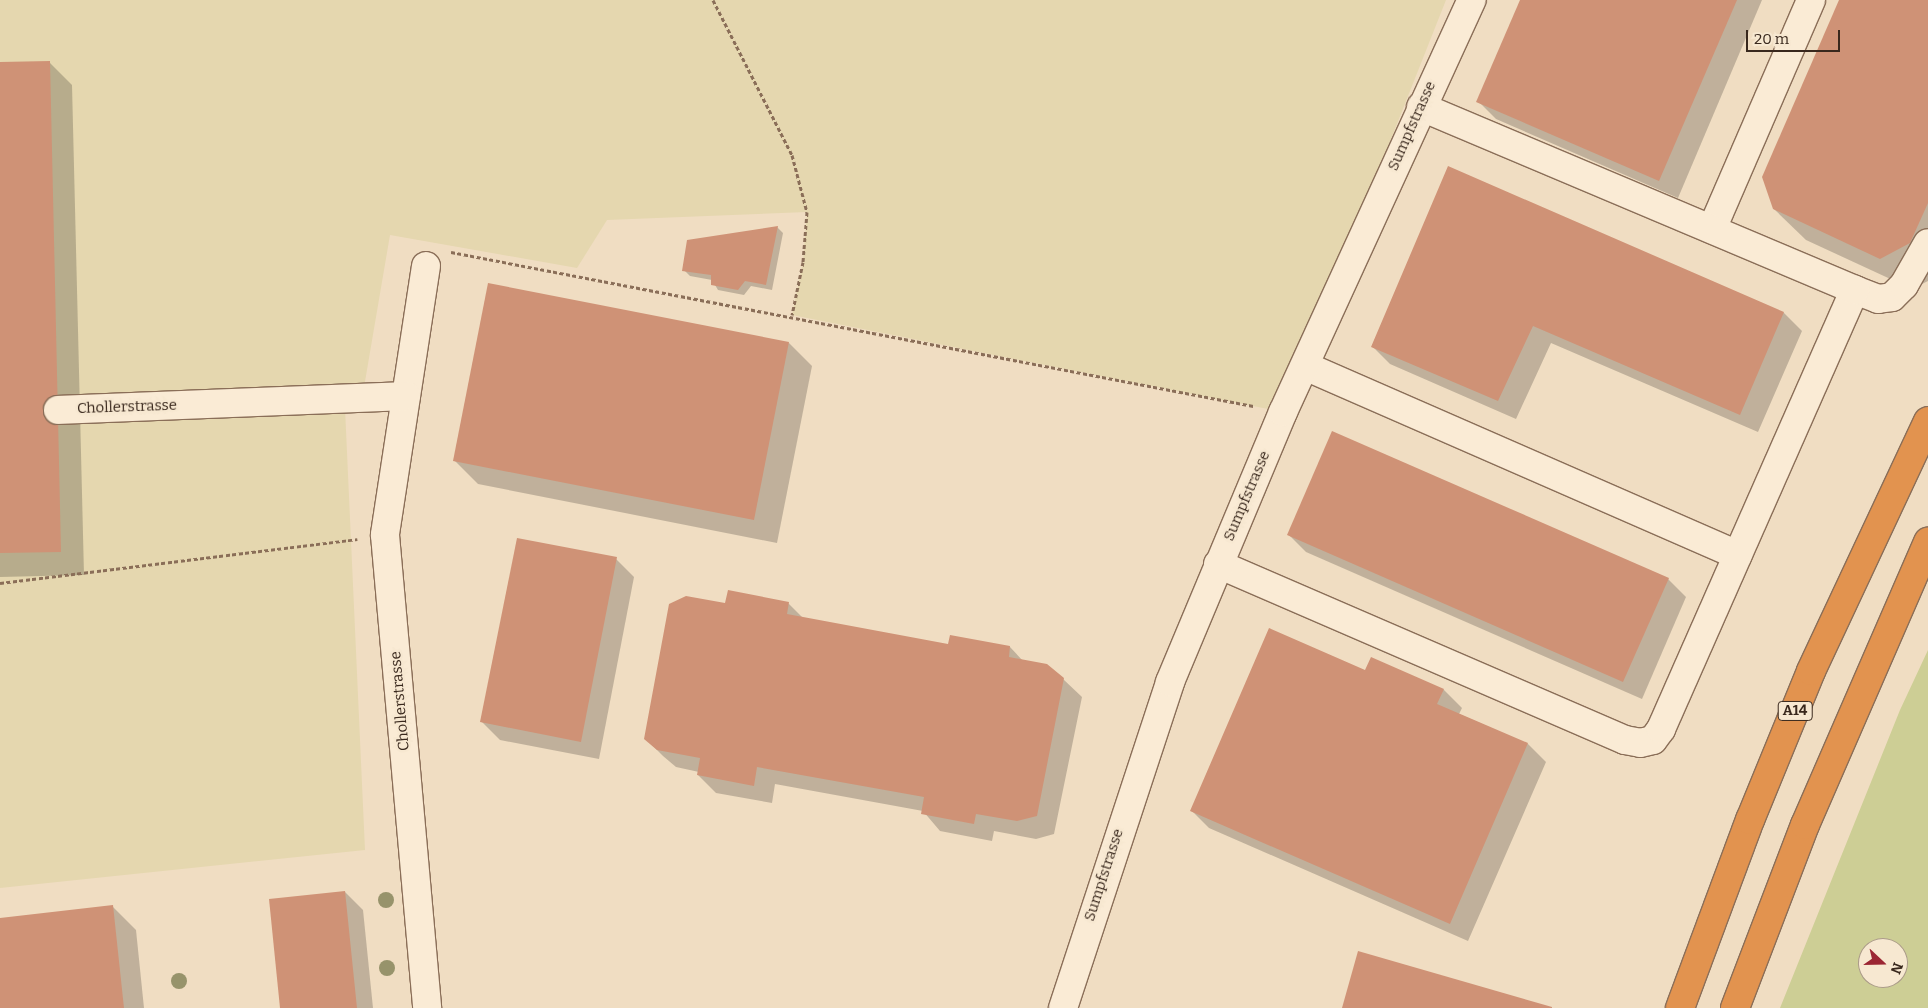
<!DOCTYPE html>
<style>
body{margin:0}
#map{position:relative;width:1928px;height:1008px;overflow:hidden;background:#f0ddc2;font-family:Bitter,serif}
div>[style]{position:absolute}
.farmland>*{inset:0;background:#e5d7af}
.green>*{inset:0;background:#cdce95}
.shadow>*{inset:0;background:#0003}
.building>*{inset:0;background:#cf9276}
.path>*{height:3px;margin-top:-1.5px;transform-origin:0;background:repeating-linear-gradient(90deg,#8a6e58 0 4px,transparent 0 6.5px)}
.roads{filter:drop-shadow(1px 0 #8a6e58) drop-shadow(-1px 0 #8a6e58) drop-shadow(0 1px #8a6e58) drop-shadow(0 -1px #8a6e58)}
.minor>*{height:28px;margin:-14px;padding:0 14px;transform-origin:14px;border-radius:14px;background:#faebd5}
.highway>*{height:28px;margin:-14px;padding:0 14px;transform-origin:14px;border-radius:14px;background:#e2934f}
.trees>*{width:16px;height:16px;margin:-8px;border-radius:50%;background:#97936b}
span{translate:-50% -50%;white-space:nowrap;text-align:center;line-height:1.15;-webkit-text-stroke:5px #f7e8d1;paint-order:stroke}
.shield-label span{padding:1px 4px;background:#f7e8d1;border:1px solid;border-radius:4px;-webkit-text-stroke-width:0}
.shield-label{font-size:14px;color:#39281d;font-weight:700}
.street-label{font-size:15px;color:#39281d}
.north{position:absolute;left:1858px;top:938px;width:50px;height:50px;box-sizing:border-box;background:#f7e8d1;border:1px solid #ab9b89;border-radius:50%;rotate:111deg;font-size:14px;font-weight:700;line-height:20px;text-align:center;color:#39281d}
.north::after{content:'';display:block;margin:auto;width:18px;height:22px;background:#9b2633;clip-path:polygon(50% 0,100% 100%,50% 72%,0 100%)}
.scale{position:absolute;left:1746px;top:30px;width:94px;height:22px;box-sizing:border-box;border:2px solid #39281d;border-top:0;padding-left:6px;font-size:15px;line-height:18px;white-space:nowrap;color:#39281d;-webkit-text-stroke:4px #f7e8d1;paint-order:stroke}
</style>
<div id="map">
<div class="farmland">
<i style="clip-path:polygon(0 0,1446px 0,1283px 412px,792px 315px,803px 262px,807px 212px,607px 220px,577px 268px,390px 235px,361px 405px,345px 408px,365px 850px,0 888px)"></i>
</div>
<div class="green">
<i style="clip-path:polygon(evenodd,1928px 650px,1928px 1008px,1780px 1008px,1900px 710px,1928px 650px,1868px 948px,1898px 948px,1898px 978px,1868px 978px,1868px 948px)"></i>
</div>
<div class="shadow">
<i style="clip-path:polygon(1522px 0,1762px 0,1678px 198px,1496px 119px,1478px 101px)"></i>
<i style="clip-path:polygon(1841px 0,1928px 0,1928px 281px,1912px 289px,1806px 240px,1774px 209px)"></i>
<i style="clip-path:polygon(49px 62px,72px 85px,84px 575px,0 577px,0 63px)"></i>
<i style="clip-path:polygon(1449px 168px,1784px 313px,1802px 331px,1758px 432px,1551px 343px,1516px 419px,1390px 364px,1372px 346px)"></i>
<i style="clip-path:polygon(777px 227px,783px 233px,772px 290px,751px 286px,744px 295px,718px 290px,712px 280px,690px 276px,684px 270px)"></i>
<i style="clip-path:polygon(789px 343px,812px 366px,777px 543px,478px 484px,454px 460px)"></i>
<i style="clip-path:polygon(1288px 534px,1668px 579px,1686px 597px,1642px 699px,1306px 552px)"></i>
<i style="clip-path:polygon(616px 559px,634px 577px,599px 759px,500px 740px,482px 722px)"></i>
<i style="clip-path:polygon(788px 603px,804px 619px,949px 645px,1010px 647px,1023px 661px,1063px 679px,1082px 697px,1054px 834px,1036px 839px,994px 831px,992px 841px,940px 831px,923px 811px,775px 784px,772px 803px,716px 793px,698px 775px,699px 772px,676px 767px,663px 756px,645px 738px,726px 604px)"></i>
<i style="clip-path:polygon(1366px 672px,1444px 690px,1462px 708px,1459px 714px,1528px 744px,1546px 762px,1468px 941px,1209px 828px,1191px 810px)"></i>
<i style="clip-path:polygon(345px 892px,363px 910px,373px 1008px,281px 1008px)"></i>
<i style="clip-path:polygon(113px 907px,136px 930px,144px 1008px,0 1008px,0 919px)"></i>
</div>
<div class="building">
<i style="clip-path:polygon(1520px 0,1737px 0,1659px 181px,1476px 102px)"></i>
<i style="clip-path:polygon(1839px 0,1928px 0,1928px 203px,1910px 243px,1880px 259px,1773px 209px,1762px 177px)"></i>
<i style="clip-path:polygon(50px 61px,61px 552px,0 553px,0 62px)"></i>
<i style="clip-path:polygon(1448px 166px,1784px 312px,1740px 415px,1533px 326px,1498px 401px,1371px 347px)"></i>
<i style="clip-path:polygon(778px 226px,766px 285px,745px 281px,738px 290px,711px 285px,711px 275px,682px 271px,687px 240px)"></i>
<i style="clip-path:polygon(488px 283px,789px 342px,754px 520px,453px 461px)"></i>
<i style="clip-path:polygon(1332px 431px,1669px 578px,1623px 682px,1287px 535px)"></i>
<i style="clip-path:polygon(517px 538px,617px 557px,581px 742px,480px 722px)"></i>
<i style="clip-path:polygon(728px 590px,789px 602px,787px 614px,948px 644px,950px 635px,1010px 646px,1009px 657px,1047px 664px,1064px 678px,1037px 816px,1017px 821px,976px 814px,974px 824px,921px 814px,924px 797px,757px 767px,754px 786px,697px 775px,700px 758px,657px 750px,644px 739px,669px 604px,686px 596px,725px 603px)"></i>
<i style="clip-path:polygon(1269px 628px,1365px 670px,1371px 657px,1444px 689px,1437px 704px,1528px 743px,1450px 924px,1190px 811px)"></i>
<i style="clip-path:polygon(345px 891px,357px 1008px,280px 1008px,269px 899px)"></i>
<i style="clip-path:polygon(113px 905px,124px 1008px,0 1008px,0 918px)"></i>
<i style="clip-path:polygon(1358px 951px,1552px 1007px,1552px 1008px,1342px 1008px)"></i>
</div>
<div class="path">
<i style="left:713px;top:0;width:174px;rotate:63deg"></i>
<i style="left:792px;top:155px;width:59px;rotate:75.3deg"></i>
<i style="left:807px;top:212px;width:50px;rotate:94.6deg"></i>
<i style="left:803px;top:262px;width:54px;rotate:101.7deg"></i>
<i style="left:451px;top:252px;width:817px;rotate:10.87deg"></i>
<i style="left:0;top:583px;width:360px;rotate:-7deg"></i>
</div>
<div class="roads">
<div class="minor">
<i style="left:1712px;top:229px;width:249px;rotate:-66.6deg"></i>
<i style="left:426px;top:266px;width:272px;rotate:98.7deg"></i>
<i style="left:385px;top:535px;width:475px;rotate:84.9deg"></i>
<i style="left:1855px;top:290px;width:25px;rotate:21deg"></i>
<i style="left:1878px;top:299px;width:14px;rotate:-8deg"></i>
<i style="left:1892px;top:297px;width:17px;rotate:-45deg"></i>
<i style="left:1904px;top:285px;width:48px;rotate:-60.3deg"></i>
<i style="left:1305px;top:366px;width:472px;rotate:23.6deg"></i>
<i style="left:58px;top:410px;width:348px;rotate:-2.3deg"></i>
<i style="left:1218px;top:564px;width:443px;rotate:23.4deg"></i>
<i style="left:1625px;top:740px;width:15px;rotate:11deg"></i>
<i style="left:1640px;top:743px;width:13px;rotate:-13deg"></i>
<i style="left:1653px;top:740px;width:14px;rotate:-54deg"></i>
<i style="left:1661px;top:729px;width:480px;rotate:-66.2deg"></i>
<i style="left:1855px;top:290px;width:471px;rotate:-157.1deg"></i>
<i style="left:1063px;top:1008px;width:343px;rotate:-71.8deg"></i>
<i style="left:1170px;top:682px;width:293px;rotate:-67.3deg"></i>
<i style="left:1283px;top:412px;width:453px;rotate:-65.4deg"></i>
</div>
<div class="highway">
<i style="left:1680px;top:1008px;width:201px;rotate:-69.6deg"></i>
<i style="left:1750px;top:820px;width:161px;rotate:-67.7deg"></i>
<i style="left:1811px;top:671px;width:276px;rotate:-64.9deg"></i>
<i style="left:1735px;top:1008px;width:196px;rotate:-69.1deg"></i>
<i style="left:1805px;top:825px;width:309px;rotate:-66.5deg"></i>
</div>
</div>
<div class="trees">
<i style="left:386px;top:900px"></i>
<i style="left:387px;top:968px"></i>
<i style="left:179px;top:981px"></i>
</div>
<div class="shield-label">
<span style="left:1795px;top:711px">A14</span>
</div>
<div class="street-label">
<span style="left:1412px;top:126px;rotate:-66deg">Sumpfstrasse</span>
<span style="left:127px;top:407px;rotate:-2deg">Chollerstrasse</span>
<span style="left:1247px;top:496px;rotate:-67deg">Sumpfstrasse</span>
<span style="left:400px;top:701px;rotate:-95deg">Chollerstrasse</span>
<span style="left:1104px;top:875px;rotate:-72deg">Sumpfstrasse</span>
</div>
<div class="north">N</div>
<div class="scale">20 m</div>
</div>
